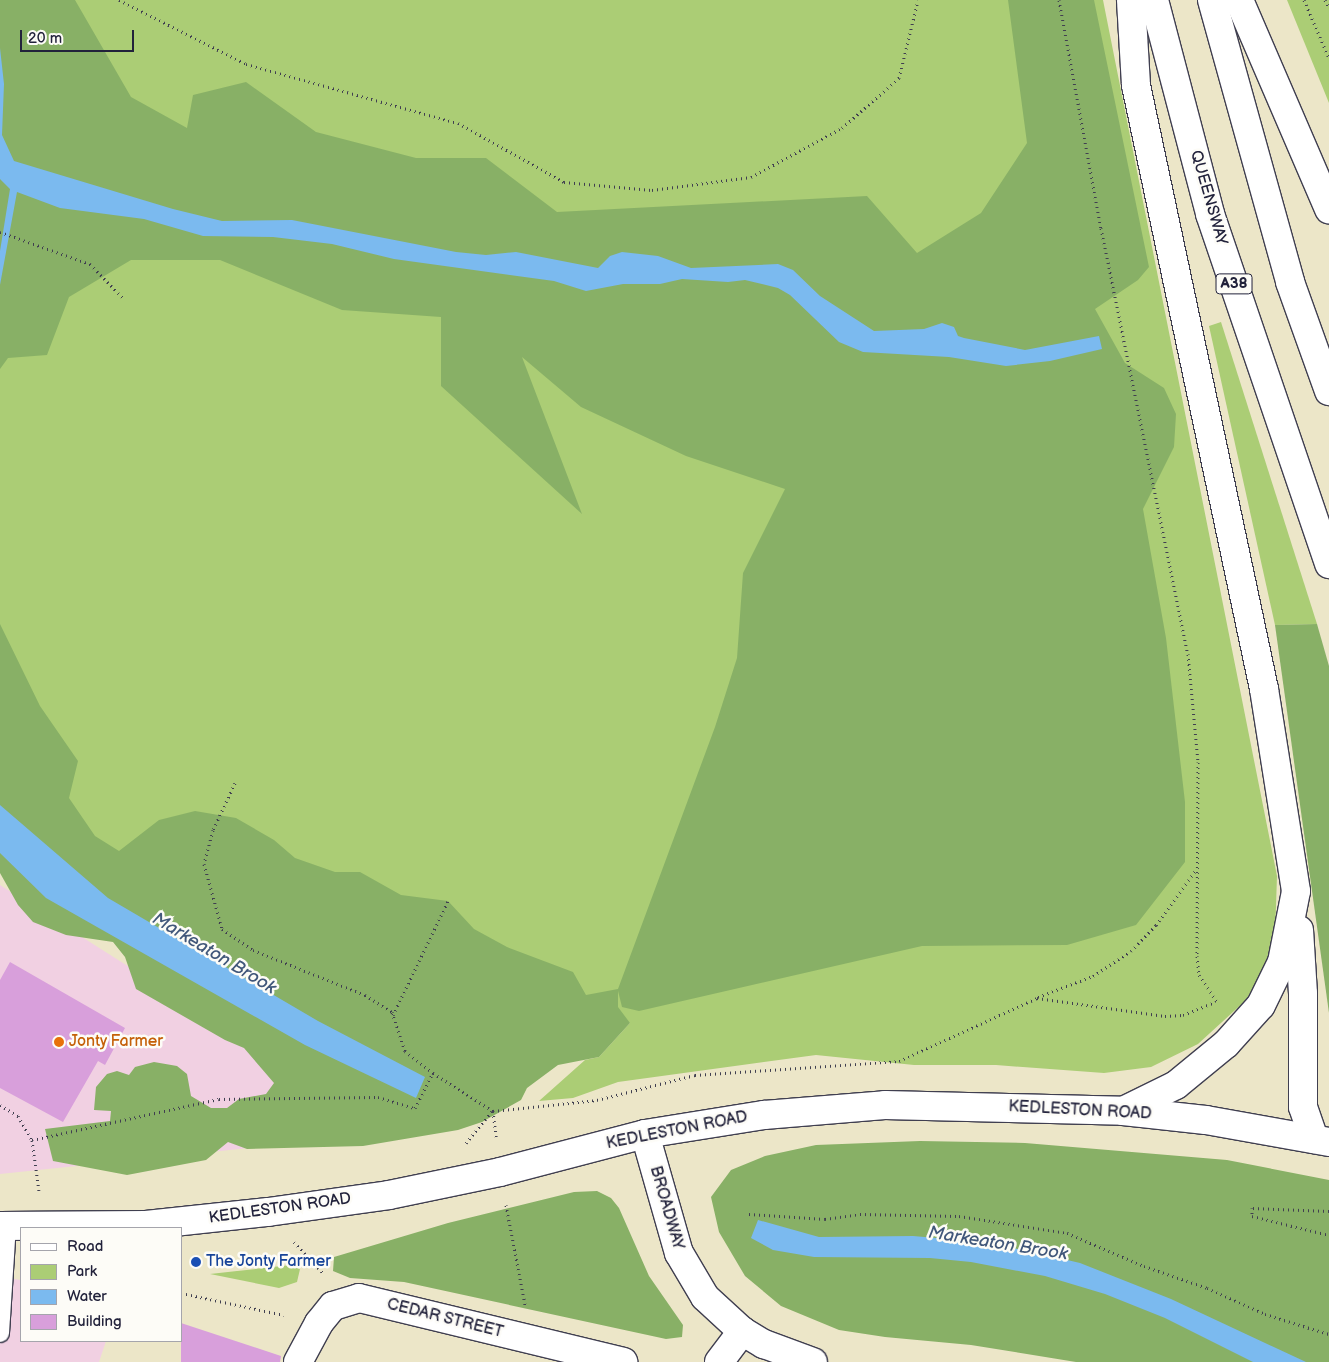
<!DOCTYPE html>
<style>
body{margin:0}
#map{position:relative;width:1329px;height:1362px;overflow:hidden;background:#ece6c8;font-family:"Balsamiq Sans",sans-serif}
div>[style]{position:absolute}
.built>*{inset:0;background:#f1d0e2}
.green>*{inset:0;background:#abcd75}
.forest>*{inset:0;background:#88b066}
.water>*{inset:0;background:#7bbaef}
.building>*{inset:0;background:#d89fdb}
.path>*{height:3px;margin-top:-1.5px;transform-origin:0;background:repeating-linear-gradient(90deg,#403f50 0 1px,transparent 0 5px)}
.roads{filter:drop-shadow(1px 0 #403f50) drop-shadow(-1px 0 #403f50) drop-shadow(0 1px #403f50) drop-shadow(0 -1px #403f50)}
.service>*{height:18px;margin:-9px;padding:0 9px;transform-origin:9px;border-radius:9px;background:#fff}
.minor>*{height:28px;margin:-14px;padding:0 14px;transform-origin:14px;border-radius:14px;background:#fff}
.tertiary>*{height:28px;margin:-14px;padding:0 14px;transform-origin:14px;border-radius:14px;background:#fff}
.trunk>*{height:28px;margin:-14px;padding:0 14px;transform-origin:14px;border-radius:14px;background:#fff}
.dots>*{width:14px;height:14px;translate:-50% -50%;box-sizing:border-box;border:2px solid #fdfcf7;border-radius:50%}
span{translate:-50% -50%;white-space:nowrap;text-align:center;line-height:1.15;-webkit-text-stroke:5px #fdfcf7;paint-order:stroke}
.shield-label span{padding:1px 4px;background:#fdfcf7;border:1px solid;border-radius:4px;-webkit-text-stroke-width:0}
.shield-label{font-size:15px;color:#22223b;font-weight:700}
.street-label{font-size:16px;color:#22223b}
.food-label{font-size:16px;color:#c56008}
.left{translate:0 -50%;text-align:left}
.transit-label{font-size:16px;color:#164399}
.water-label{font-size:18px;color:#41577a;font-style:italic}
.legend{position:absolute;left:20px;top:1227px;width:162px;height:115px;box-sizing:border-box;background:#fdfcf7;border:1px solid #a5a5ac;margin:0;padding:6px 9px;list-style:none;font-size:15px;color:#22223b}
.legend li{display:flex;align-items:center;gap:10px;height:25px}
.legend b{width:25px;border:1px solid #a5a5ac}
.scale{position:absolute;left:20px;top:30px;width:114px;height:22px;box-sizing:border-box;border:2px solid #22223b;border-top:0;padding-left:6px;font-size:15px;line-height:18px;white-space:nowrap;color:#22223b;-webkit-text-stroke:4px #fdfcf7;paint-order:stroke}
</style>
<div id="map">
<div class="built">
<i style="clip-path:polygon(0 885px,391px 1133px,0 1174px)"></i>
<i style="clip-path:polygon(0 1277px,21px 1280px,21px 1341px,106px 1341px,99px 1362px,0 1362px)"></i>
</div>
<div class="green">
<i style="clip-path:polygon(0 0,1103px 0,1277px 876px,1275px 937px,1264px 972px,1245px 1001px,1198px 1044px,1151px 1067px,1104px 1073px,996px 1065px,914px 1065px,816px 1055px,618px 1082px,573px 1098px,539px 1101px,585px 1060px,599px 1057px,630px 1023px,0 824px)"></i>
<i style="clip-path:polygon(1287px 0,1329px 0,1329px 103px)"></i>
<i style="clip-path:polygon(1221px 322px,1317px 624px,1275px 625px,1209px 326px)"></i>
<i style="clip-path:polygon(291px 1265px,300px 1269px,297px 1282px,279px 1288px,210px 1274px)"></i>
</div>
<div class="forest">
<i style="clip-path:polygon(0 0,75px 0,131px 97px,187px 128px,193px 95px,246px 82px,316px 132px,416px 158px,486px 158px,557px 212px,867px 196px,917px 253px,981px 213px,1027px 143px,1008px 0,1094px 0,1149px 267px,1138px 280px,1095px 309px,1125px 363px,1164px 388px,1176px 414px,1174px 447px,1143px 509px,1166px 638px,1185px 802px,1185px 862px,1136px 925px,1067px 945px,922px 946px,639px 1011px,622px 1007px,618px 991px,618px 1007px,630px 1023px,599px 1057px,558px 1065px,527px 1088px,521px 1100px,482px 1122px,458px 1130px,363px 1146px,247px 1149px,228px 1142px,206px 1160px,127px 1175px,53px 1161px,45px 1129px,110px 1121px,111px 1111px,94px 1110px,96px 1087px,107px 1074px,117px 1071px,129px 1075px,135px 1067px,154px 1062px,177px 1066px,187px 1074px,191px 1096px,211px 1108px,227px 1108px,239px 1099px,266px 1094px,274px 1083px,244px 1048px,225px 1040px,136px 989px,125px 957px,113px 942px,66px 935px,33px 922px,18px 905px,0 873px,0 624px,40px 706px,78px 761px,69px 798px,95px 836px,119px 851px,159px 820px,195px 811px,236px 818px,274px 840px,295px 858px,335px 872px,360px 872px,401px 895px,448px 901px,474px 929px,507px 947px,573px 972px,586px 995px,618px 989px,715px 727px,737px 658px,743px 573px,785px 489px,686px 456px,581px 407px,522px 357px,582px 514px,441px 386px,441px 317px,342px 310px,220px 260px,131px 260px,69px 297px,47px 355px,8px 358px,0 369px)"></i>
<i style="clip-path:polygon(1317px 624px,1329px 666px,1329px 1013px,1275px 625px)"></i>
<i style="clip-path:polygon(920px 1141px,1025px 1143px,1227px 1160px,1329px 1180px,1329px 1362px,1076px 1362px,971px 1345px,885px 1337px,839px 1330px,781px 1306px,745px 1276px,719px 1232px,711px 1197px,731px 1170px,765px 1156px,816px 1145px)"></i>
<i style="clip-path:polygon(597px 1191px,611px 1198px,619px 1208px,649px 1276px,683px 1325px,682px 1337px,666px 1339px,404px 1282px,350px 1278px,333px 1271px,334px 1257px,448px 1223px,574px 1192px)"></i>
</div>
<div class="water">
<i style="clip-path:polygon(0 48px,4px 84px,2px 135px,14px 161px,173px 209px,222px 221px,292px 220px,456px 252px,486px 255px,516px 252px,598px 268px,610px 256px,622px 252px,658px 256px,691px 268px,778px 264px,793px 270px,820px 296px,874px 331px,924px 329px,942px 323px,954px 327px,958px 336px,964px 338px,1025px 350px,1099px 336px,1102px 349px,1050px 361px,1006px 366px,949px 357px,863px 352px,839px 342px,790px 295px,778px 288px,745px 280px,728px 282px,682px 279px,660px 284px,623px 284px,586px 291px,554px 281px,394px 259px,332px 244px,273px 237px,203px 236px,144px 219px,60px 208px,17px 192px,0 285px,0 251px,10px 189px,0 179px)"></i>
<i style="clip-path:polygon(0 805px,108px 898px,318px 1021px,425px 1077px,416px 1098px,305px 1045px,46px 898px,0 853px)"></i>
<i style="clip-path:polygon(758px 1220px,819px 1237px,913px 1236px,959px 1240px,1025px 1250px,1080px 1263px,1171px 1299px,1306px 1362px,1253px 1362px,1165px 1318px,1105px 1294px,1045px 1276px,971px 1262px,930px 1258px,814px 1257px,773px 1250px,751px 1238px)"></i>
</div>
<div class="building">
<i style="clip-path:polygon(10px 962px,125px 1028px,105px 1065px,98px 1061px,63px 1122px,0 1088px,0 980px)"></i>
<i style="clip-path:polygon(181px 1323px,281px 1356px,280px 1362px,181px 1362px)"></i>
</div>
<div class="path">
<i style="left:119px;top:0;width:142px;rotate:26.7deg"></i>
<i style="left:246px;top:64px;width:220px;rotate:15.6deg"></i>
<i style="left:458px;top:123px;width:121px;rotate:29.1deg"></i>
<i style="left:564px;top:182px;width:88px;rotate:5.2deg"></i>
<i style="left:652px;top:190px;width:100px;rotate:-7.5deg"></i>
<i style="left:751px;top:177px;width:103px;rotate:-28.3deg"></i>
<i style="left:842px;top:128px;width:76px;rotate:-41.3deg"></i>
<i style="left:899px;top:78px;width:80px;rotate:-76.3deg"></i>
<i style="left:1059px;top:0;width:232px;rotate:79.6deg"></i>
<i style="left:1101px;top:228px;width:435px;rotate:78.5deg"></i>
<i style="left:1188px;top:654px;width:108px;rotate:84.7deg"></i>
<i style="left:1198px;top:762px;width:194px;rotate:90.3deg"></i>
<i style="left:1197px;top:956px;width:19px;rotate:84deg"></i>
<i style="left:1199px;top:975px;width:32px;rotate:56deg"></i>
<i style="left:1304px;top:0;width:63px;rotate:66.7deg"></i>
<i style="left:1325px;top:0;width:9px;rotate:63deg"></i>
<i style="left:0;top:232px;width:96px;rotate:19.6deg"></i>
<i style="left:90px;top:264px;width:49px;rotate:45.8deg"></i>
<i style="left:235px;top:783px;width:52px;rotate:115.1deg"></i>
<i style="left:213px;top:830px;width:35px;rotate:105deg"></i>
<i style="left:204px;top:864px;width:67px;rotate:74.5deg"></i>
<i style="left:222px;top:929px;width:37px;rotate:34deg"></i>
<i style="left:253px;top:950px;width:121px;rotate:21.9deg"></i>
<i style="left:365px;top:995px;width:32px;rotate:32deg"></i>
<i style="left:392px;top:1012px;width:41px;rotate:71.6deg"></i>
<i style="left:405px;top:1051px;width:36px;rotate:38deg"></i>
<i style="left:1038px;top:997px;width:59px;rotate:-20.9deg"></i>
<i style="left:1093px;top:976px;width:45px;rotate:-33.3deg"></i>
<i style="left:1131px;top:951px;width:36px;rotate:-46deg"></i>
<i style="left:1156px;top:925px;width:68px;rotate:-54deg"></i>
<i style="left:393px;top:1015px;width:127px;rotate:-64.2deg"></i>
<i style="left:0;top:1105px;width:21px;rotate:31deg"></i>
<i style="left:18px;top:1116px;width:28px;rotate:60deg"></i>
<i style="left:32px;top:1140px;width:51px;rotate:82.2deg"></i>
<i style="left:493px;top:1111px;width:26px;rotate:83deg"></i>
<i style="left:32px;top:1140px;width:191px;rotate:-12.4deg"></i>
<i style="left:219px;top:1099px;width:159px;rotate:-0.7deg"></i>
<i style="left:378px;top:1097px;width:39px;rotate:17deg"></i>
<i style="left:415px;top:1108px;width:39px;rotate:-63deg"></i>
<i style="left:433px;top:1073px;width:71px;rotate:32.3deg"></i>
<i style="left:493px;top:1111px;width:105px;rotate:-6deg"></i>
<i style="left:597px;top:1100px;width:101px;rotate:-14.3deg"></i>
<i style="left:695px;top:1075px;width:204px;rotate:-3.9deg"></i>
<i style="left:899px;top:1061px;width:152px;rotate:-24.5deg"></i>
<i style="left:1037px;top:998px;width:129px;rotate:8deg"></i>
<i style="left:1165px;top:1016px;width:18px;rotate:-3deg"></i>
<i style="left:1183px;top:1015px;width:35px;rotate:-22deg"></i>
<i style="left:466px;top:1143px;width:41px;rotate:-50.9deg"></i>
<i style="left:506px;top:1205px;width:102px;rotate:79.2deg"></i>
<i style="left:1329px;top:1211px;width:77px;rotate:-177.8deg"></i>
<i style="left:1252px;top:1208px;width:8px;rotate:90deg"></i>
<i style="left:1252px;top:1216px;width:79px;rotate:13.9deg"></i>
<i style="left:749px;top:1214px;width:76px;rotate:3.8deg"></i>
<i style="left:825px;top:1219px;width:35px;rotate:-8deg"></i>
<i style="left:860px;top:1214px;width:99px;rotate:1.2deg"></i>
<i style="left:959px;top:1216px;width:109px;rotate:8.9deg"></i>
<i style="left:1067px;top:1233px;width:84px;rotate:23.2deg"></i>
<i style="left:1144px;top:1266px;width:67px;rotate:19.2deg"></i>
<i style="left:1207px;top:1288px;width:64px;rotate:24.1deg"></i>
<i style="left:1265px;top:1314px;width:67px;rotate:17.4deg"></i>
<i style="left:294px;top:1242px;width:44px;rotate:46.8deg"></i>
<i style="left:181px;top:1293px;width:105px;rotate:12.1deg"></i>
</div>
<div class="roads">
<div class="service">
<i style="left:0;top:1333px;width:107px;rotate:-86.3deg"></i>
</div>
<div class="minor">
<i style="left:298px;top:1362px;width:44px;rotate:-61.7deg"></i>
<i style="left:319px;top:1323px;width:22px;rotate:-51deg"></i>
<i style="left:333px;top:1306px;width:27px;rotate:-17deg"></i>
<i style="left:359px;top:1298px;width:272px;rotate:13.6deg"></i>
<i style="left:719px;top:1362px;width:39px;rotate:-53deg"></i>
</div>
<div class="tertiary">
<i style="left:645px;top:1134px;width:124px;rotate:74.1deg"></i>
<i style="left:679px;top:1253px;width:51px;rotate:59.4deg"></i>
<i style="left:705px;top:1297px;width:50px;rotate:42.6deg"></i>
<i style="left:742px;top:1331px;width:26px;rotate:31deg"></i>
<i style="left:764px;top:1344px;width:52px;rotate:20.2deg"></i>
<i style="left:0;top:1226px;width:146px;rotate:-0.4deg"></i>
<i style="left:146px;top:1225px;width:123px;rotate:-6.1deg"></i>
<i style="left:268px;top:1212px;width:122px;rotate:-8deg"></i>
<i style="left:389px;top:1195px;width:113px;rotate:-11.7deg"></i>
<i style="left:500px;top:1172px;width:150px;rotate:-14.7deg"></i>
<i style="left:645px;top:1134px;width:121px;rotate:-9.1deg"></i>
<i style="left:764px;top:1115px;width:121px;rotate:-4.7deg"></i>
<i style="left:885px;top:1105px;width:238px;rotate:1.4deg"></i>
<i style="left:1123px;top:1111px;width:83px;rotate:6.2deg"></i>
<i style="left:1206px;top:1120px;width:125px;rotate:10.1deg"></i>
</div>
<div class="trunk">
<i style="left:1154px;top:0;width:221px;rotate:75.3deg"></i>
<i style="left:1210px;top:214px;width:370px;rotate:71.2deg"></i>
<i style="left:1212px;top:0;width:293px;rotate:74.5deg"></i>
<i style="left:1290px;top:282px;width:116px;rotate:70.3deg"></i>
<i style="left:1239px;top:0;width:228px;rotate:66.7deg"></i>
<i style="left:1299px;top:930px;width:64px;rotate:86.4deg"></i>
<i style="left:1303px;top:994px;width:113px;rotate:90deg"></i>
<i style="left:1303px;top:1107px;width:34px;rotate:71deg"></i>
<i style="left:1123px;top:1111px;width:59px;rotate:-26.1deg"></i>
<i style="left:1176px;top:1085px;width:65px;rotate:-39.4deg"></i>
<i style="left:1226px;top:1044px;width:52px;rotate:-48.1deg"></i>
<i style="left:1261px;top:1005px;width:48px;rotate:-64deg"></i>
<i style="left:1282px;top:962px;width:72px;rotate:-78.8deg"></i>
<i style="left:1296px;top:891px;width:205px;rotate:-99deg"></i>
<i style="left:1264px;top:689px;width:617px;rotate:-101.97deg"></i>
<i style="left:1136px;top:85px;width:85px;rotate:-93.4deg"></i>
</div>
</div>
<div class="dots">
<i style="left:59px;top:1042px;background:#e8710a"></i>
<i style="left:196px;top:1262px;background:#1a4fb4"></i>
</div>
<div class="shield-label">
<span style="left:1234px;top:284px">A38</span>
</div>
<div class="street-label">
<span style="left:1208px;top:198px;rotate:74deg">QUEENSWAY</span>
<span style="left:1080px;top:1111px;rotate:3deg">KEDLESTON ROAD</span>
<span style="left:677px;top:1131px;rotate:-11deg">KEDLESTON ROAD</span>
<span style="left:666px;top:1208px;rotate:74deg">BROADWAY</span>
<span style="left:280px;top:1209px;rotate:-8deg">KEDLESTON ROAD</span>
<span style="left:445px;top:1319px;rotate:14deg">CEDAR STREET</span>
</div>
<div class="food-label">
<span class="left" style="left:69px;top:1042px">Jonty Farmer</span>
</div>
<div class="transit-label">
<span class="left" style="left:206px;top:1262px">The Jonty Farmer</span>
</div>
<div class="water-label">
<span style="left:214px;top:954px;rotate:31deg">Markeaton Brook</span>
<span style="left:998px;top:1244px;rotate:9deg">Markeaton Brook</span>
</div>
<ul class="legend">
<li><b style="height:6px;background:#fff"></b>Road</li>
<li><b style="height:14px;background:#abcd75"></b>Park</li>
<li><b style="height:14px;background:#7bbaef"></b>Water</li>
<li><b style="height:14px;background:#d89fdb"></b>Building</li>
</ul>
<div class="scale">20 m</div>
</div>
